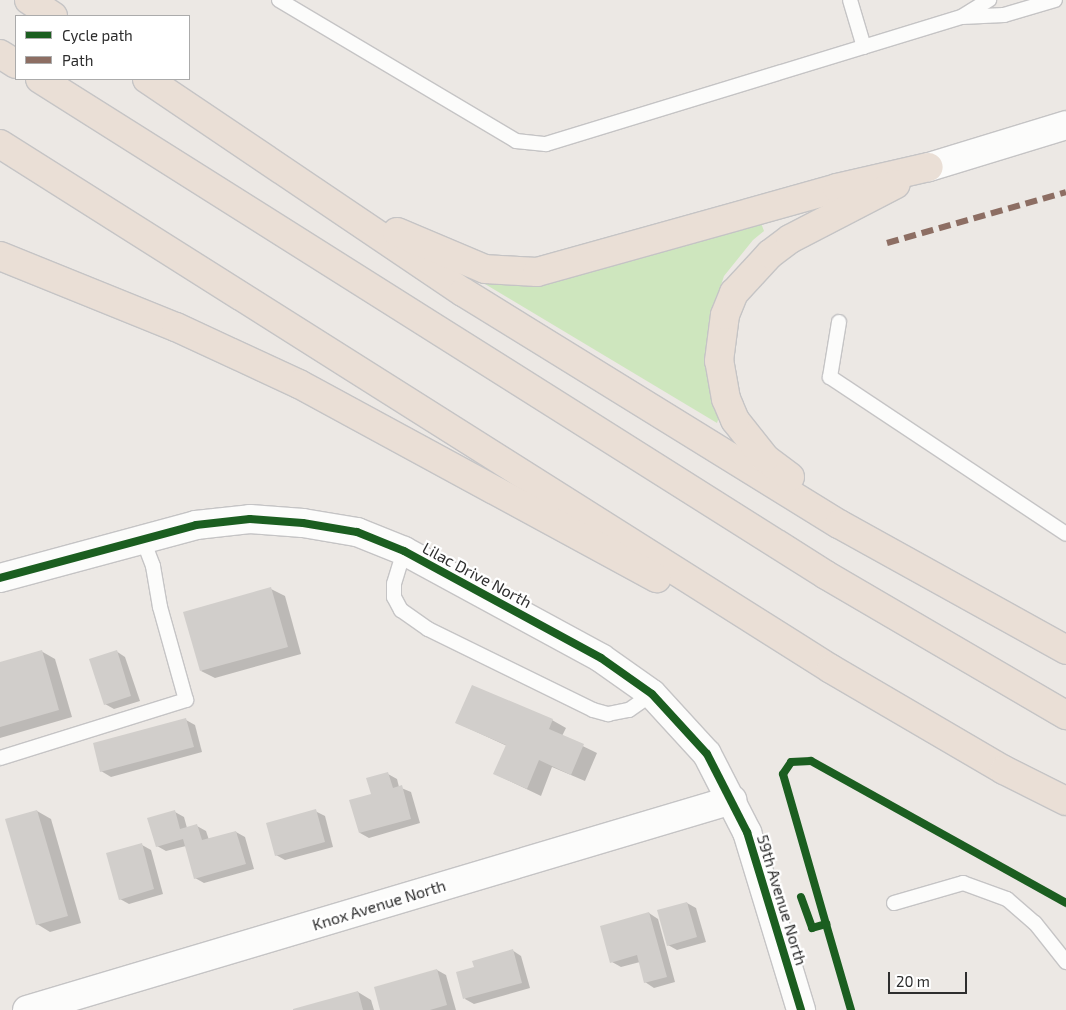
<!DOCTYPE html>
<style>
body{margin:0}
#map{position:relative;width:1066px;height:1010px;overflow:hidden;background:#ece8e4;font-family:"Exo 2",sans-serif}
div>[style]{position:absolute}
.green>*{inset:0;background:#cee6be}
.shadow>*{inset:0;background:#0003}
.building>*{inset:0;background:#d1cecb}
.roads{filter:drop-shadow(1px 0 #c5c4c5) drop-shadow(-1px 0 #c5c4c5) drop-shadow(0 1px #c5c4c5) drop-shadow(0 -1px #c5c4c5)}
.lane>*{height:14px;margin:-7px;padding:0 7px;transform-origin:7px;border-radius:7px;background:#fcfcfb}
.street>*{height:28px;margin:-14px;padding:0 14px;transform-origin:14px;border-radius:14px;background:#fcfcfb}
.secondary>*{height:28px;margin:-14px;padding:0 14px;transform-origin:14px;border-radius:14px;background:#fcfcfb}
.highway>*{height:28px;margin:-14px;padding:0 14px;transform-origin:14px;border-radius:14px;background:#eadfd6}
.quiet>*{height:6px;margin-top:-3px;transform-origin:0;background:repeating-linear-gradient(90deg,#8d6e63 0 12px,transparent 0 18px)}
.cycleway>*{height:8px;margin:-4px;padding:0 4px;transform-origin:4px;border-radius:4px;background:#1b5e20}
span{translate:-50% -50%;white-space:nowrap;text-align:center;line-height:1.15;-webkit-text-stroke:4.5px #fff;paint-order:stroke}
.street-label{font-size:16px;color:#2e2e2e}
.legend{position:absolute;left:15px;top:15px;width:175px;height:65px;box-sizing:border-box;background:#fff;border:1px solid #ababab;margin:0;padding:6px 9px;list-style:none;font-size:15px;color:#2e2e2e}
.legend li{display:flex;align-items:center;gap:10px;height:25px}
.legend b{width:25px;border:1px solid #ababab}
.scale{position:absolute;left:888px;top:972px;width:79px;height:22px;box-sizing:border-box;border:2px solid #2e2e2e;border-top:0;padding-left:6px;font-size:15px;line-height:18px;white-space:nowrap;color:#2e2e2e;-webkit-text-stroke:4px #fff;paint-order:stroke}
</style>
<div id="map">
<div class="green">
<i style="clip-path:polygon(761px 223px,764px 231px,753px 240px,724px 276px,709px 321px,707px 350px,720px 414px,717px 423px,485px 284px,488px 279px)"></i>
</div>
<div class="shadow">
<i style="clip-path:polygon(271px 589px,285px 596px,301px 654px,215px 678px,201px 671px)"></i>
<i style="clip-path:polygon(41px 651px,55px 659px,72px 717px,0 738px,0 663px)"></i>
<i style="clip-path:polygon(116px 651px,125px 657px,140px 701px,114px 709px,105px 704px)"></i>
<i style="clip-path:polygon(186px 720px,195px 725px,202px 752px,111px 777px,101px 771px)"></i>
<i style="clip-path:polygon(552px 720px,566px 728px,562px 736px,597px 753px,585px 781px,552px 767px,541px 796px,495px 774px,507px 746px,457px 723px)"></i>
<i style="clip-path:polygon(388px 774px,397px 779px,399px 787px,411px 792px,420px 823px,369px 838px,360px 833px,351px 801px,372px 795px)"></i>
<i style="clip-path:polygon(37px 811px,51px 819px,81px 923px,50px 932px,37px 924px)"></i>
<i style="clip-path:polygon(315px 811px,325px 816px,333px 847px,285px 860px,276px 855px)"></i>
<i style="clip-path:polygon(175px 812px,184px 817px,187px 828px,197px 826px,206px 831px,209px 840px,236px 832px,245px 837px,254px 869px,204px 883px,195px 878px,186px 846px,166px 851px,157px 846px)"></i>
<i style="clip-path:polygon(142px 845px,151px 850px,163px 894px,129px 904px,120px 899px)"></i>
<i style="clip-path:polygon(687px 903px,696px 908px,706px 942px,677px 950px,668px 945px)"></i>
<i style="clip-path:polygon(649px 913px,658px 919px,675px 982px,654px 988px,645px 982px,640px 962px,621px 967px,612px 962px)"></i>
<i style="clip-path:polygon(512px 950px,521px 956px,530px 988px,474px 1004px,465px 999px,475px 968px)"></i>
<i style="clip-path:polygon(437px 970px,446px 975px,456px 1010px,381px 1010px)"></i>
<i style="clip-path:polygon(358px 992px,371px 1000px,374px 1010px,296px 1010px)"></i>
</div>
<div class="building">
<i style="clip-path:polygon(271px 587px,288px 647px,200px 671px,183px 612px)"></i>
<i style="clip-path:polygon(42px 650px,59px 710px,0 727px,0 662px)"></i>
<i style="clip-path:polygon(117px 650px,131px 696px,104px 705px,89px 659px)"></i>
<i style="clip-path:polygon(472px 685px,553px 719px,549px 729px,584px 744px,571px 775px,539px 760px,527px 789px,493px 774px,506px 745px,455px 723px)"></i>
<i style="clip-path:polygon(186px 718px,194px 747px,100px 772px,93px 743px)"></i>
<i style="clip-path:polygon(388px 772px,393px 788px,402px 785px,411px 819px,359px 833px,349px 800px,371px 794px,366px 778px)"></i>
<i style="clip-path:polygon(316px 809px,325px 842px,275px 856px,266px 823px)"></i>
<i style="clip-path:polygon(37px 810px,68px 916px,36px 925px,5px 819px)"></i>
<i style="clip-path:polygon(175px 810px,180px 829px,197px 824px,202px 840px,236px 831px,246px 864px,194px 879px,183px 839px,156px 847px,147px 818px)"></i>
<i style="clip-path:polygon(142px 843px,154px 889px,119px 900px,106px 853px)"></i>
<i style="clip-path:polygon(687px 902px,697px 937px,667px 946px,657px 910px)"></i>
<i style="clip-path:polygon(649px 912px,667px 977px,644px 983px,637px 955px,610px 963px,600px 926px)"></i>
<i style="clip-path:polygon(513px 949px,522px 983px,463px 999px,456px 972px,474px 967px,472px 961px)"></i>
<i style="clip-path:polygon(437px 969px,447px 1005px,430px 1010px,380px 1010px,374px 987px)"></i>
<i style="clip-path:polygon(358px 991px,363px 1010px,293px 1010px,293px 1009px)"></i>
</div>
<div class="roads">
<div class="lane">
<i style="left:279px;top:0;width:276px;rotate:30.7deg"></i>
<i style="left:516px;top:141px;width:30px;rotate:6deg"></i>
<i style="left:546px;top:144px;width:435px;rotate:-17deg"></i>
<i style="left:962px;top:17px;width:42px;rotate:-2.7deg"></i>
<i style="left:1004px;top:15px;width:53px;rotate:-16.4deg"></i>
<i style="left:850px;top:0;width:49px;rotate:73.4deg"></i>
<i style="left:963px;top:16px;width:31px;rotate:-32deg"></i>
<i style="left:839px;top:322px;width:56px;rotate:99.3deg"></i>
<i style="left:830px;top:377px;width:283px;rotate:33.6deg"></i>
<i style="left:404px;top:551px;width:34px;rotate:107deg"></i>
<i style="left:394px;top:584px;width:13px;rotate:90deg"></i>
<i style="left:394px;top:597px;width:15px;rotate:62deg"></i>
<i style="left:401px;top:610px;width:33px;rotate:35deg"></i>
<i style="left:428px;top:629px;width:184px;rotate:26.1deg"></i>
<i style="left:593px;top:710px;width:16px;rotate:15deg"></i>
<i style="left:608px;top:714px;width:21px;rotate:-11deg"></i>
<i style="left:629px;top:710px;width:28px;rotate:-35deg"></i>
<i style="left:0;top:758px;width:195px;rotate:-17.3deg"></i>
<i style="left:186px;top:700px;width:97px;rotate:-105.6deg"></i>
<i style="left:160px;top:607px;width:42px;rotate:-99.7deg"></i>
<i style="left:153px;top:566px;width:31px;rotate:-111deg"></i>
<i style="left:894px;top:903px;width:72px;rotate:-16.2deg"></i>
<i style="left:963px;top:883px;width:47px;rotate:20deg"></i>
<i style="left:1007px;top:899px;width:37px;rotate:41deg"></i>
<i style="left:1035px;top:923px;width:50px;rotate:51.5deg"></i>
</div>
<div class="street">
<i style="left:0;top:578px;width:203px;rotate:-15.1deg"></i>
<i style="left:196px;top:525px;width:54px;rotate:-6.3deg"></i>
<i style="left:250px;top:519px;width:53px;rotate:4.3deg"></i>
<i style="left:303px;top:523px;width:55px;rotate:9.5deg"></i>
<i style="left:357px;top:532px;width:51px;rotate:22deg"></i>
<i style="left:404px;top:551px;width:224px;rotate:28.5deg"></i>
<i style="left:601px;top:658px;width:62px;rotate:35.2deg"></i>
<i style="left:652px;top:694px;width:81px;rotate:47.5deg"></i>
<i style="left:707px;top:754px;width:88px;rotate:62.9deg"></i>
<i style="left:747px;top:832px;width:186px;rotate:73.1deg"></i>
<i style="left:27px;top:1010px;width:736px;rotate:-16.59deg"></i>
</div>
<div class="secondary">
<i style="left:929px;top:167px;width:143px;rotate:-17deg"></i>
</div>
<div class="highway">
<i style="left:29px;top:0;width:29px;rotate:34deg"></i>
<i style="left:0;top:54px;width:19px;rotate:32deg"></i>
<i style="left:40px;top:79px;width:929px;rotate:32.25deg"></i>
<i style="left:826px;top:575px;width:278px;rotate:30.3deg"></i>
<i style="left:147px;top:79px;width:381px;rotate:34deg"></i>
<i style="left:463px;top:292px;width:442px;rotate:31.7deg"></i>
<i style="left:839px;top:524px;width:260px;rotate:29deg"></i>
<i style="left:0;top:144px;width:983px;rotate:32.28deg"></i>
<i style="left:831px;top:669px;width:200px;rotate:30.3deg"></i>
<i style="left:1004px;top:770px;width:69px;rotate:26.6deg"></i>
<i style="left:397px;top:232px;width:95px;rotate:22.8deg"></i>
<i style="left:485px;top:269px;width:52px;rotate:3.3deg"></i>
<i style="left:537px;top:272px;width:312px;rotate:-15.6deg"></i>
<i style="left:837px;top:188px;width:94px;rotate:-12.9deg"></i>
<i style="left:0;top:256px;width:190px;rotate:22deg"></i>
<i style="left:176px;top:327px;width:136px;rotate:24.9deg"></i>
<i style="left:299px;top:384px;width:407px;rotate:28.5deg"></i>
<i style="left:790px;top:477px;width:31px;rotate:-143deg"></i>
<i style="left:765px;top:458px;width:48px;rotate:-128.3deg"></i>
<i style="left:735px;top:420px;width:23px;rotate:-113deg"></i>
<i style="left:726px;top:399px;width:39px;rotate:-100deg"></i>
<i style="left:719px;top:361px;width:46px;rotate:-82.6deg"></i>
<i style="left:725px;top:315px;width:24px;rotate:-68deg"></i>
<i style="left:734px;top:293px;width:53px;rotate:-47.3deg"></i>
<i style="left:770px;top:254px;width:25px;rotate:-37deg"></i>
<i style="left:790px;top:239px;width:119px;rotate:-27.4deg"></i>
</div>
</div>
<div class="quiet">
<i style="left:887px;top:243px;width:186px;rotate:-15.9deg"></i>
</div>
<div class="cycleway">
<i style="left:0;top:578px;width:203px;rotate:-15.1deg"></i>
<i style="left:196px;top:525px;width:54px;rotate:-6.3deg"></i>
<i style="left:250px;top:519px;width:53px;rotate:4.3deg"></i>
<i style="left:303px;top:523px;width:55px;rotate:9.5deg"></i>
<i style="left:357px;top:532px;width:51px;rotate:22deg"></i>
<i style="left:404px;top:551px;width:224px;rotate:28.5deg"></i>
<i style="left:601px;top:658px;width:62px;rotate:35.2deg"></i>
<i style="left:652px;top:694px;width:81px;rotate:47.5deg"></i>
<i style="left:707px;top:754px;width:88px;rotate:62.9deg"></i>
<i style="left:747px;top:832px;width:186px;rotate:73.1deg"></i>
<i style="left:801px;top:897px;width:33px;rotate:70deg"></i>
<i style="left:812px;top:928px;width:15px;rotate:-16deg"></i>
<i style="left:826px;top:924px;width:156px;rotate:-106deg"></i>
<i style="left:783px;top:774px;width:14px;rotate:-56deg"></i>
<i style="left:791px;top:762px;width:20px;rotate:-3deg"></i>
<i style="left:811px;top:761px;width:292px;rotate:29.1deg"></i>
<i style="left:826px;top:924px;width:90px;rotate:73.8deg"></i>
</div>
<div class="street-label">
<span style="left:477px;top:575px;rotate:28deg">Lilac Drive North</span>
<span style="left:782px;top:900px;rotate:73deg">59th Avenue North</span>
<span style="left:379px;top:905px;rotate:-17deg">Knox Avenue North</span>
</div>
<ul class="legend">
<li><b style="height:6px;background:#1b5e20"></b>Cycle path</li>
<li><b style="height:6px;background:#8d6e63"></b>Path</li>
</ul>
<div class="scale">20 m</div>
</div>
